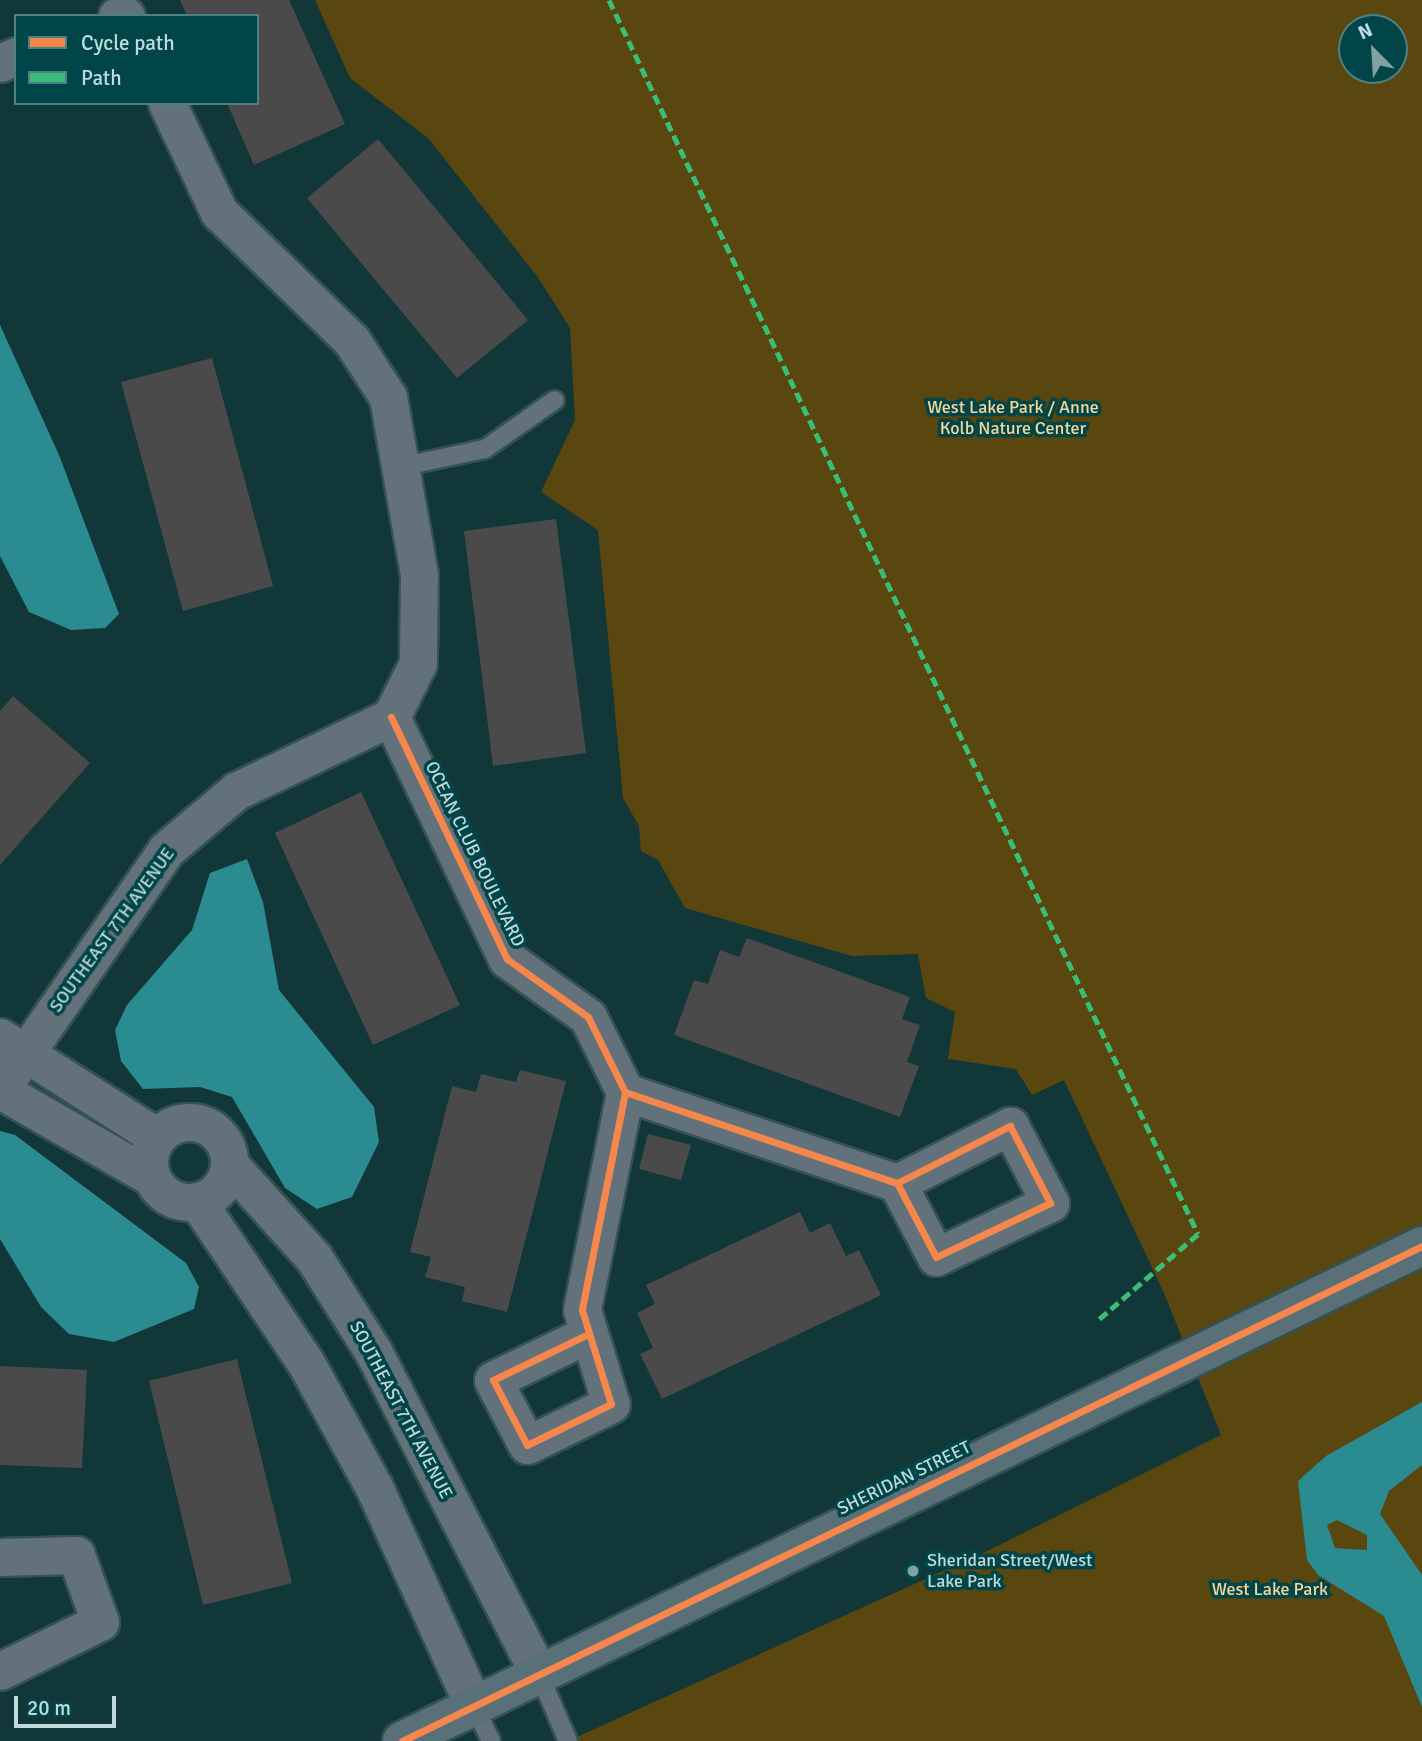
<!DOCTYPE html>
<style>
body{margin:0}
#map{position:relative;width:1422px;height:1741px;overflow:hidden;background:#123739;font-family:Signika,sans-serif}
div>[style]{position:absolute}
.green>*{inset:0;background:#5a470f}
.water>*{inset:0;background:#2a8b91}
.building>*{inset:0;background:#4a4a4b}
.roads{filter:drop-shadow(2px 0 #345253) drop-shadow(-2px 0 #345253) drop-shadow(0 2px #345253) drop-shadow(0 -2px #345253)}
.lane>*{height:18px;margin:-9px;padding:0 9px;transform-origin:9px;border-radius:9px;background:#62717a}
.street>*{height:37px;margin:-18.5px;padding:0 18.5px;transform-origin:18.5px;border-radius:18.5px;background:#62717a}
.street>.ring{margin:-18.5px;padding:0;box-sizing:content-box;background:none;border:37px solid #62717a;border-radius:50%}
.primary>*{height:38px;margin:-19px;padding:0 19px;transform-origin:19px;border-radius:19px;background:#5a7079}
.quiet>*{height:5px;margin-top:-2.5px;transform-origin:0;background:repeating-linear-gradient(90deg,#3abd76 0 10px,transparent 0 15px)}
.cycleway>*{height:7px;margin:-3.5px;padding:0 3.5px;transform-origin:3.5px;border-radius:3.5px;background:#f5874c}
.dots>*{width:19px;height:19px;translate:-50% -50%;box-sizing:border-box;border:4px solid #024549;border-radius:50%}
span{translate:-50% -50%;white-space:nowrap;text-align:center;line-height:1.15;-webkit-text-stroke:7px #024549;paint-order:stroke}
.park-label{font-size:18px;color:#f6d598}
.street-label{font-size:18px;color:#bedadc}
.poi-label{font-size:18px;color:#bedadc}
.left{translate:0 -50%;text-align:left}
.legend{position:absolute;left:14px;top:14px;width:245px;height:91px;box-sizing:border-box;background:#024549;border:2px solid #4d8184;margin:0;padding:9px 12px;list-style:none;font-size:21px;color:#bedadc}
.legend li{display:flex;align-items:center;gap:14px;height:35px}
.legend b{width:35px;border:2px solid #4d8184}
.north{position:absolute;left:1338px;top:14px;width:70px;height:70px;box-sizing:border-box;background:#024549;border:2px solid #4d8184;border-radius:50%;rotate:336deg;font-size:19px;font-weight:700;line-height:28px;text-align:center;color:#bedadc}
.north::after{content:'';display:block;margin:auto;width:24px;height:32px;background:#82a1a3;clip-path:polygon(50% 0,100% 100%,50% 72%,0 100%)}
.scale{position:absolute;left:14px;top:1696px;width:102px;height:32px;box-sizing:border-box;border:4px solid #bedadc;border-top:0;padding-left:9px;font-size:21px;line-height:24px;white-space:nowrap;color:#bedadc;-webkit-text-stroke:5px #024549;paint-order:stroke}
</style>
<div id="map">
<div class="green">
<i style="clip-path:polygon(evenodd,315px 0,1422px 0,1422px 1741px,568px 1741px,985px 1552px,1221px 1435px,1164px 1293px,1064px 1080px,1032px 1095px,1016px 1069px,948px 1059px,955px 1012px,926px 998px,918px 954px,852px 956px,685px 908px,658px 860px,641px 851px,639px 826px,623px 798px,598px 530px,541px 492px,575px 420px,570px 328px,537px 276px,428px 138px,350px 78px,315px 0,1352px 28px,1394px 28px,1394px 70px,1352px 70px,1352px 28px)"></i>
</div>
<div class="water">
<i style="clip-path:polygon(0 325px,59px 455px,119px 614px,105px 628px,71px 630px,29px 612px,0 556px)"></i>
<i style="clip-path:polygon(247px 859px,263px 902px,279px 990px,374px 1107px,379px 1142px,352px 1197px,317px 1209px,285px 1188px,232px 1097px,200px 1087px,143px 1089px,121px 1061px,115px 1030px,127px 1005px,192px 930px,210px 873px)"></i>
<i style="clip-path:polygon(0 1131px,15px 1135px,186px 1263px,199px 1287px,194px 1309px,114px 1342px,69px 1334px,41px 1307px,0 1239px)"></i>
<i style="clip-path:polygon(evenodd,1422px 1402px,1422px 1465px,1389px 1491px,1380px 1514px,1422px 1575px,1422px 1707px,1384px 1616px,1318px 1575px,1307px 1560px,1298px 1481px,1326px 1456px,1422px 1402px,1337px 1520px,1367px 1535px,1367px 1550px,1335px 1548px,1327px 1525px,1337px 1520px)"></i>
</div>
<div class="building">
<i style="clip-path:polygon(180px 0,289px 0,345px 124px,254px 165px,227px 103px,257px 103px,257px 16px,187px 16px)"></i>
<i style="clip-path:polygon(378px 139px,528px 320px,457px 378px,307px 198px)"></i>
<i style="clip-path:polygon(212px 358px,273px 586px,183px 611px,121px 382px)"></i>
<i style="clip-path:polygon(556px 519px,586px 753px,493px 766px,464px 531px)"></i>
<i style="clip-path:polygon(13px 696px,90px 763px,0 865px,0 711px)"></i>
<i style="clip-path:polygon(361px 792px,460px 1005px,373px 1045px,275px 833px)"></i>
<i style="clip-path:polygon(747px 938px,910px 997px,902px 1019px,920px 1025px,907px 1062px,919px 1066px,900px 1117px,674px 1035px,694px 980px,708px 984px,720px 950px,739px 957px)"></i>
<i style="clip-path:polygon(520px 1070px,566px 1081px,507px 1312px,462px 1301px,465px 1287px,425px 1277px,431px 1257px,410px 1252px,452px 1086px,476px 1092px,481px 1074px,516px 1082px)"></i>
<i style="clip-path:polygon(648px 1134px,691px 1145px,681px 1180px,639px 1169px)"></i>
<i style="clip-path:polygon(800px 1212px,810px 1233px,830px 1223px,846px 1256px,859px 1250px,881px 1295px,662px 1399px,640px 1354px,653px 1348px,637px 1313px,655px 1304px,646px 1285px)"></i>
<i style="clip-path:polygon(237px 1359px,292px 1583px,203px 1605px,149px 1381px)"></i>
<i style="clip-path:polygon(0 1366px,87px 1370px,82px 1468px,0 1465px)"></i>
</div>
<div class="roads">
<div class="lane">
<i style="left:400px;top:467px;width:87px;rotate:-12deg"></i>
<i style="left:485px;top:449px;width:85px;rotate:-35deg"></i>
<i style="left:540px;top:1676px;width:71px;rotate:66.7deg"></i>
<i style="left:474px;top:1706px;width:39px;rotate:64deg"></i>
</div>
<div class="street">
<i style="left:117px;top:16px;width:9px"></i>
<i style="left:0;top:63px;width:17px;rotate:-24deg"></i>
<i style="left:167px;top:103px;width:121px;rotate:64.5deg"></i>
<i style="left:219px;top:212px;width:185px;rotate:44.1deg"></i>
<i style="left:352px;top:341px;width:67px;rotate:57.3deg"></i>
<i style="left:388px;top:397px;width:181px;rotate:80.1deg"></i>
<i style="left:419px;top:575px;width:88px;rotate:90.7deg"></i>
<i style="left:418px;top:663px;width:60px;rotate:116.6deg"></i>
<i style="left:391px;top:717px;width:268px;rotate:64.4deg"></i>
<i style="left:507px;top:959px;width:100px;rotate:35.6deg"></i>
<i style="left:588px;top:1017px;width:84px;rotate:63.7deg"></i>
<i style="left:625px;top:1092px;width:222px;rotate:101.2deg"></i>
<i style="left:582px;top:1310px;width:98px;rotate:72.9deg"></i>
<i style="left:611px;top:1404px;width:93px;rotate:154deg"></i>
<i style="left:527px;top:1445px;width:73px;rotate:-117.6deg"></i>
<i style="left:493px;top:1380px;width:106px;rotate:-25.8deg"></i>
<i style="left:0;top:1037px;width:186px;rotate:32.5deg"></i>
<i style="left:0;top:1090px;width:292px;rotate:-55.3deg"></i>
<i style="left:166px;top:850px;width:92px;rotate:-40.1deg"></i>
<i style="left:236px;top:791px;width:172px;rotate:-25.5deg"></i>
<i style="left:0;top:1090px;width:174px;rotate:29.9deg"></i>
<i style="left:625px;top:1092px;width:287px;rotate:18.5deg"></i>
<i style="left:897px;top:1183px;width:127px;rotate:-26.8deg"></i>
<i style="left:1010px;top:1126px;width:87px;rotate:62.5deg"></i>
<i style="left:1050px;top:1203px;width:126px;rotate:154.7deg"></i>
<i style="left:936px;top:1257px;width:84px;rotate:-117.8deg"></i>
<i class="ring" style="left:149px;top:1122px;width:43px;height:43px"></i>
<i style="left:230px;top:1165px;width:125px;rotate:47.9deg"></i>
<i style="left:314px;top:1258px;width:112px;rotate:57.7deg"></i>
<i style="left:374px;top:1353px;width:363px;rotate:62.8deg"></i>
<i style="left:197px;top:1201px;width:195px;rotate:56.1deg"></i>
<i style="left:306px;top:1363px;width:141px;rotate:61.3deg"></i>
<i style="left:374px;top:1487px;width:241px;rotate:65.5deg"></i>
<i style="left:0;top:1557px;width:76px;rotate:-1.5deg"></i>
<i style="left:76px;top:1555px;width:71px;rotate:70.3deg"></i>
<i style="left:100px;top:1622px;width:111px;rotate:153.9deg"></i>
</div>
<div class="primary">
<i style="left:402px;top:1741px;width:1134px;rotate:-25.89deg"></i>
</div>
</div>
<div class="quiet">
<i style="left:609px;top:0;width:1367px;rotate:64.48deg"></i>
<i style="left:1198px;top:1234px;width:132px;rotate:139.3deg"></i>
</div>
<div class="cycleway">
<i style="left:391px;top:717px;width:268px;rotate:64.4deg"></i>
<i style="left:507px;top:959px;width:100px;rotate:35.6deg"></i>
<i style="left:588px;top:1017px;width:84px;rotate:63.7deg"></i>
<i style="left:625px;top:1092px;width:222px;rotate:101.2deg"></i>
<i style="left:582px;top:1310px;width:98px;rotate:72.9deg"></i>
<i style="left:611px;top:1404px;width:93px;rotate:154deg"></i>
<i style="left:527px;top:1445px;width:73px;rotate:-117.6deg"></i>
<i style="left:493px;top:1380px;width:106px;rotate:-25.8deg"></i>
<i style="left:625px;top:1092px;width:287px;rotate:18.5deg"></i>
<i style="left:897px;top:1183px;width:127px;rotate:-26.8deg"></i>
<i style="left:1010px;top:1126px;width:87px;rotate:62.5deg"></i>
<i style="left:1050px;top:1203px;width:126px;rotate:154.7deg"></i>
<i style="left:936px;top:1257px;width:84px;rotate:-117.8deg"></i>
<i style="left:402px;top:1741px;width:1134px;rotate:-25.89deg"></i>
</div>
<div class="dots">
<i style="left:913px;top:1571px;background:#82a1a3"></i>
</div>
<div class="park-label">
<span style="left:1013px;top:418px">West Lake Park / Anne<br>Kolb Nature Center</span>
<span style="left:1270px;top:1589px">West Lake Park</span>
</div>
<div class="street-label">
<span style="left:475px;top:854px;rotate:64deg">OCEAN CLUB BOULEVARD</span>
<span style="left:112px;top:930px;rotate:-54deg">SOUTHEAST 7TH AVENUE</span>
<span style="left:401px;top:1410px;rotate:62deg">SOUTHEAST 7TH AVENUE</span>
<span style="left:904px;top:1478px;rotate:-26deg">SHERIDAN STREET</span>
</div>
<div class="poi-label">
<span class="left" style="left:927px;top:1571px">Sheridan Street/West<br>Lake Park</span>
</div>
<ul class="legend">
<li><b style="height:9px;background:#f5874c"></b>Cycle path</li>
<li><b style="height:9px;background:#3abd76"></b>Path</li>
</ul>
<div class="north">N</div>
<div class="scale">20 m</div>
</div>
